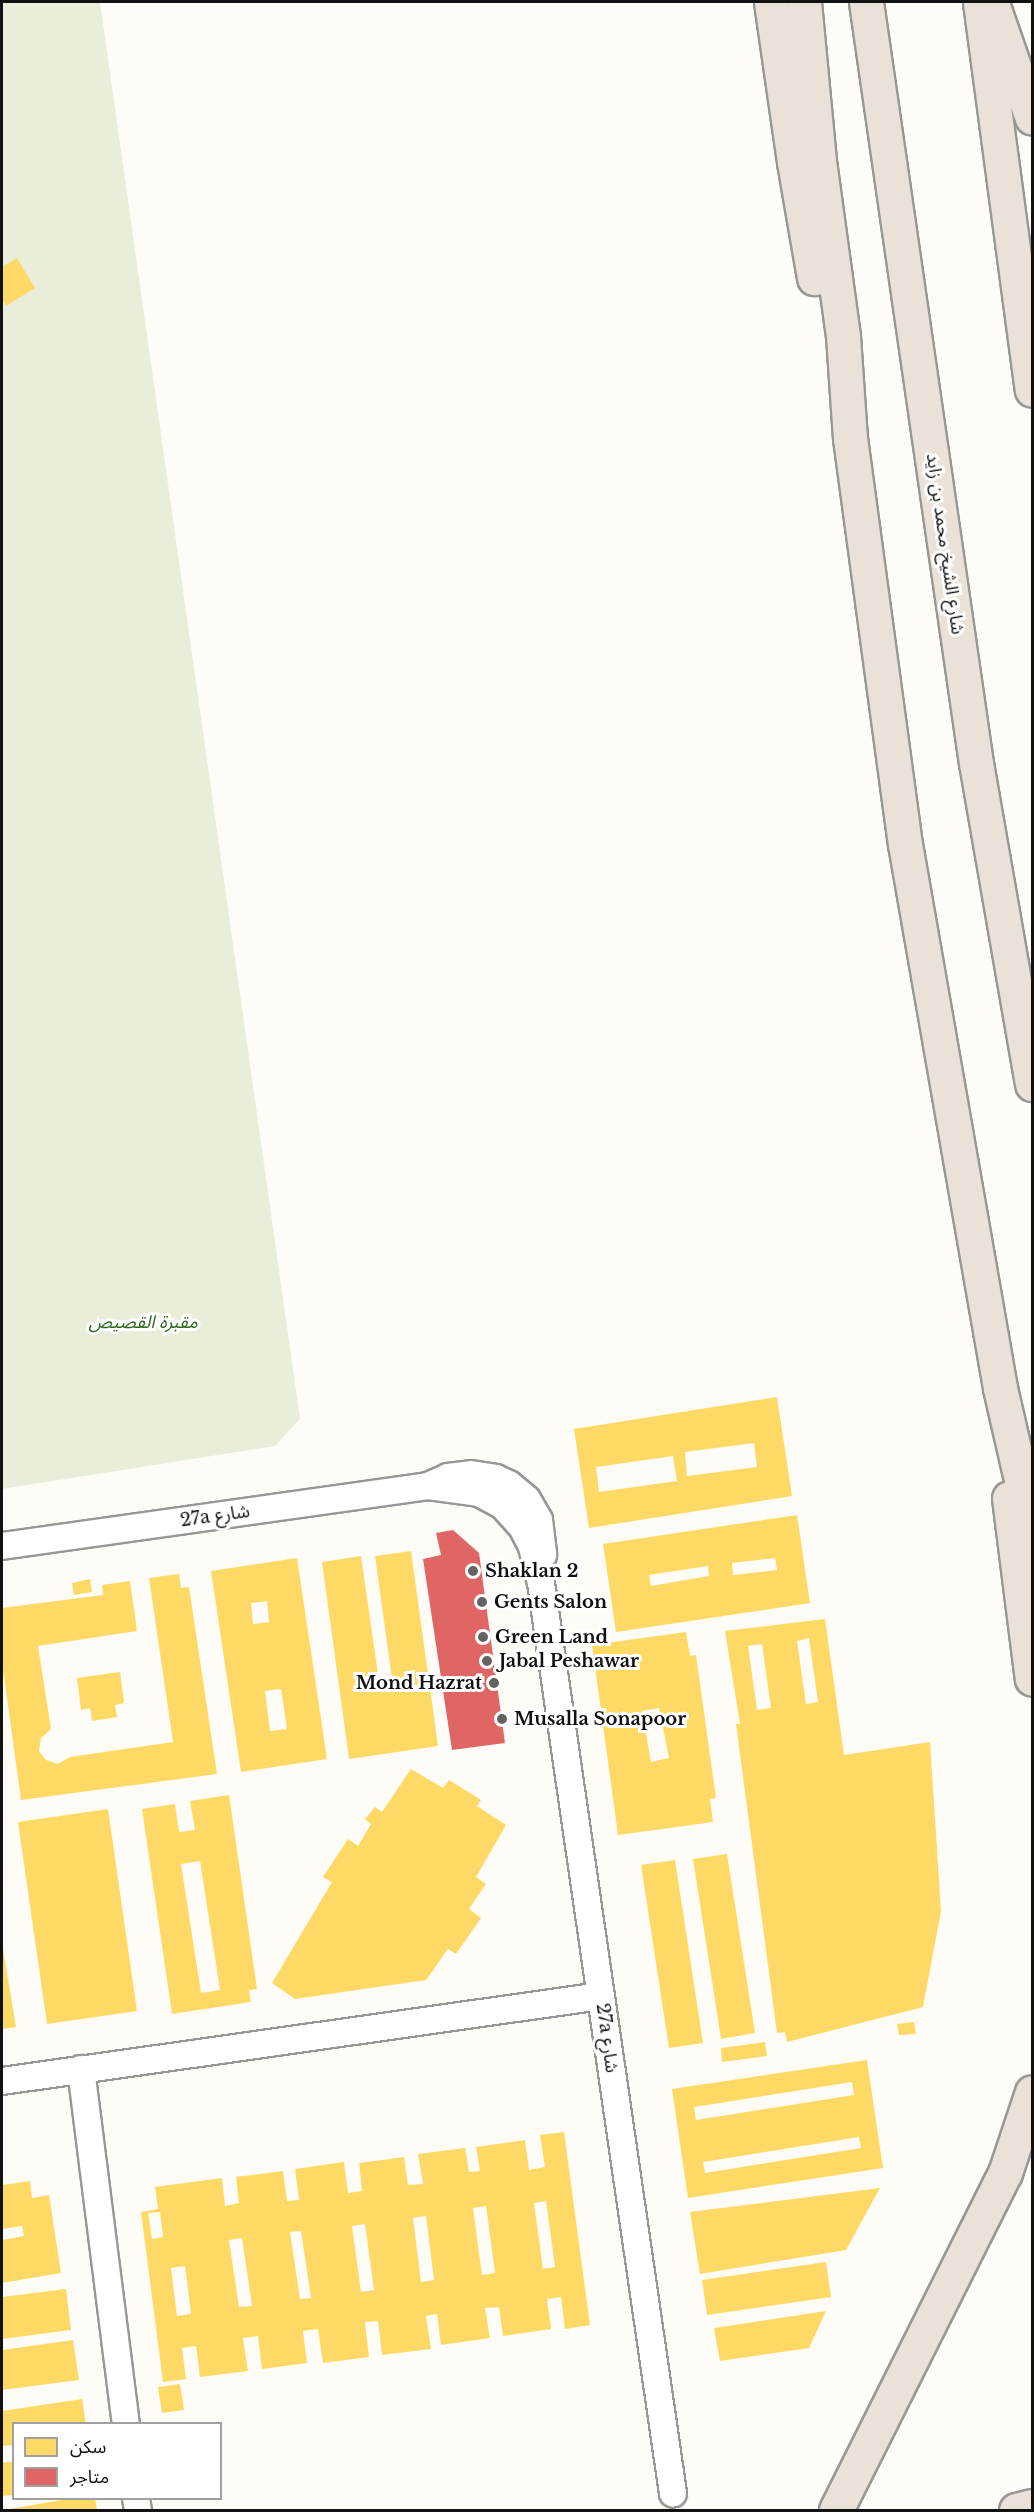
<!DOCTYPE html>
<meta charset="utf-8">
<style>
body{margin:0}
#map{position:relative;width:1034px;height:2512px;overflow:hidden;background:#fdfcf7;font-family:"Libre Baskerville","Noto Sans Arabic",serif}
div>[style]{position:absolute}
.cemetery>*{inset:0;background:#e9eedb}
.homes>*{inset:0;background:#ffd966}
.shops>*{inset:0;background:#e06666}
.roads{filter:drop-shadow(2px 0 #979795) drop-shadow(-2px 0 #979795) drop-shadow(0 2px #979795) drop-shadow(0 -2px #979795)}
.minor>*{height:26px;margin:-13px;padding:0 13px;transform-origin:13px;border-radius:13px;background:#fffffe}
.motorway>*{height:33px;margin:-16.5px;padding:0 16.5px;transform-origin:16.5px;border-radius:16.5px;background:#eae1d8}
.dots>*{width:16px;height:16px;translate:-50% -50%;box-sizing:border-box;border:3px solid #fff;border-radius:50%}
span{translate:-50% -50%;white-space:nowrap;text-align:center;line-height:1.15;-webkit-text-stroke:6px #fff;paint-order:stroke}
.street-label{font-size:18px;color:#111}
.park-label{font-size:18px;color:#2f6b1f;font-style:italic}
.poi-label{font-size:18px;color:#111;font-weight:700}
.left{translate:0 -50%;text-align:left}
.right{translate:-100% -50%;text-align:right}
.frame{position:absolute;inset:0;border:3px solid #111;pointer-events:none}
.legend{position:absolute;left:12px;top:2422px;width:210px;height:78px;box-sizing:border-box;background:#fff;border:2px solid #a0a0a0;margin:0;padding:8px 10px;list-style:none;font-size:18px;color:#111}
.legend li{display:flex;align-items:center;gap:12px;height:30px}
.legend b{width:30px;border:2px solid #a0a0a0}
</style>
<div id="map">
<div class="cemetery">
<i style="clip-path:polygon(2px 2px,100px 2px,300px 1419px,275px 1446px,2px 1489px)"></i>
</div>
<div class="homes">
<i style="clip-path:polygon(17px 258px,35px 288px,6px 306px,2px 299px,2px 267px)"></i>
<i style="clip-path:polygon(evenodd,777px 1397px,792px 1496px,589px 1528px,574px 1429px,777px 1397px,754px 1443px,757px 1467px,687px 1476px,685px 1452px,754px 1443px,777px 1397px,673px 1456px,677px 1481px,599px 1492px,596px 1467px,673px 1456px)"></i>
<i style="clip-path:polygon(evenodd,797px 1515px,810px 1603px,616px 1632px,603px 1544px,797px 1515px,775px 1558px,777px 1570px,733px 1575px,732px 1563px,775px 1558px,797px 1515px,708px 1566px,709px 1576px,651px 1586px,649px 1575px,708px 1566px)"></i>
<i style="clip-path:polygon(411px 1551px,438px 1746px,349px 1759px,322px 1562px,361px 1556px,380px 1688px,393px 1686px,375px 1556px)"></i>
<i style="clip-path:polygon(evenodd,297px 1558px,327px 1759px,241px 1772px,211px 1571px,297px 1558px,267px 1601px,269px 1622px,253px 1624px,251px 1603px,267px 1601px,297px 1558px,281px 1689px,287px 1729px,270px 1731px,265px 1691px,281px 1689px)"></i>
<i style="clip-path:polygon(179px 1574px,181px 1588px,189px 1587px,217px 1774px,21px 1800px,2px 1662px,2px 1608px,103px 1595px,102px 1585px,130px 1581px,137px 1631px,38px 1646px,51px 1729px,41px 1738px,39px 1751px,46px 1760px,58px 1764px,70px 1757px,173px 1742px,149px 1578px)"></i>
<i style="clip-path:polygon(90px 1579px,92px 1592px,74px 1595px,72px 1583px)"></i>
<i style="clip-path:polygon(evenodd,825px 1619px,844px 1755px,930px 1742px,941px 1911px,923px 2007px,787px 2042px,785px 2032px,777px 2033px,736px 1724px,740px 1724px,725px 1631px,825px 1619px,809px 1638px,818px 1702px,806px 1704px,797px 1641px,809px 1638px,825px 1619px,762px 1644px,771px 1708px,757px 1710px,748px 1646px,762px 1644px)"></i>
<i style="clip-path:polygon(evenodd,686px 1632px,690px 1656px,696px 1655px,716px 1798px,710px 1799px,713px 1822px,618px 1835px,592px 1645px,686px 1632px,659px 1708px,669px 1758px,651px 1762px,642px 1711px,659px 1708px)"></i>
<i style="clip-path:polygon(120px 1672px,124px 1703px,115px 1705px,117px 1717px,92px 1721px,90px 1708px,81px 1710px,77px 1678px)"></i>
<i style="clip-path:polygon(411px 1769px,443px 1788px,449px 1780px,481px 1800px,477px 1806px,506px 1825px,476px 1877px,486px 1884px,469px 1909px,481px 1918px,456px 1954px,448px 1949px,426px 1980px,295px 1999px,272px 1983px,332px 1882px,323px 1877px,348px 1839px,358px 1846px,371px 1824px,365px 1819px,375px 1807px,382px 1812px)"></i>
<i style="clip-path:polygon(evenodd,229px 1795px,257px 1989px,249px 1990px,251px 2002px,172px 2014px,142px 1809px,175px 1804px,179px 1832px,195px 1830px,190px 1801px,229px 1795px,200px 1861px,220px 1990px,201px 1993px,181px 1864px,200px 1861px)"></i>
<i style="clip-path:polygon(108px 1809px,137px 2011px,47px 2024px,18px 1822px)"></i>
<i style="clip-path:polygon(727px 1854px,755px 2033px,721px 2039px,693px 1859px)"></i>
<i style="clip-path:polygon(675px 1860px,703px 2043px,669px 2048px,641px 1865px)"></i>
<i style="clip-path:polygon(2px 1943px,16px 2027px,2px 2029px)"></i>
<i style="clip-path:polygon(914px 2022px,916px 2034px,899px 2035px,897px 2024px)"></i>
<i style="clip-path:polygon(765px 2042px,767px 2056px,722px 2062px,721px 2048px)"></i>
<i style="clip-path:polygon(evenodd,867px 2060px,883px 2168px,688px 2198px,672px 2089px,867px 2060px,852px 2082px,854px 2095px,696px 2120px,694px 2107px,852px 2082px,867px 2060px,859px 2137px,861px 2148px,705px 2173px,703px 2162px,859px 2137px)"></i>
<i style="clip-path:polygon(evenodd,564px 2132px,590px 2325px,565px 2329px,561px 2297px,547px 2299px,551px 2329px,503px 2336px,499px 2307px,485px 2308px,490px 2338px,441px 2345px,437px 2314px,426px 2316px,431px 2349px,382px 2355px,378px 2321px,365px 2322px,369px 2357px,323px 2363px,318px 2329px,303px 2331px,307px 2363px,262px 2369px,258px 2336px,243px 2338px,248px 2371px,200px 2377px,196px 2346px,182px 2348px,186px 2379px,163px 2382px,141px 2212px,158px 2209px,155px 2187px,222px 2178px,225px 2206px,239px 2203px,236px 2177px,283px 2171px,287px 2201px,299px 2200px,295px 2169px,344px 2162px,348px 2193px,362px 2191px,359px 2163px,404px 2157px,408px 2185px,423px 2184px,418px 2154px,465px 2148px,469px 2172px,480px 2171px,476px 2147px,525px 2140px,529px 2170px,545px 2167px,540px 2135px,564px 2132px,546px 2201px,555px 2267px,543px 2269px,534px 2203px,546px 2201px,564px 2132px,486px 2206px,495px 2273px,482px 2275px,473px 2208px,486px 2206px,564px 2132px,160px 2212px,163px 2237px,152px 2239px,148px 2213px,160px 2212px,564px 2132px,426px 2216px,434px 2280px,421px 2282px,413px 2218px,426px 2216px,564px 2132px,365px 2224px,374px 2290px,361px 2292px,352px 2226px,365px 2224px,564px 2132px,301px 2231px,311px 2298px,300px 2299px,290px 2232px,301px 2231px,564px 2132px,242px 2238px,252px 2306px,239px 2307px,229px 2240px,242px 2238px,564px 2132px,185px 2266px,191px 2314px,177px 2316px,171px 2268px,185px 2266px)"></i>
<i style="clip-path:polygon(30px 2181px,32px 2198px,49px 2195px,61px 2273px,2px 2283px,2px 2240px,24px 2236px,22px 2226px,2px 2229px,2px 2185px)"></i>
<i style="clip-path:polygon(880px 2188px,846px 2250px,700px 2274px,690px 2212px)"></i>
<i style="clip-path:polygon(826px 2262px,831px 2297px,707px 2315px,702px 2280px)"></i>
<i style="clip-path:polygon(66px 2289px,71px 2330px,2px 2339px,2px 2297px)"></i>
<i style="clip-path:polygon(826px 2311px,809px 2348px,720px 2361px,714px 2328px)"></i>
<i style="clip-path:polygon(73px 2340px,79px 2380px,2px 2390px,2px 2350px)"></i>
<i style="clip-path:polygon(180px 2384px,184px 2410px,162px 2413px,158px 2387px)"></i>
<i style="clip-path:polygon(82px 2399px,86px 2424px,14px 2424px,14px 2445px,2px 2446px,2px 2411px)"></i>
<i style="clip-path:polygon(14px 2461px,14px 2495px,2px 2496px,2px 2463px)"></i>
<i style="clip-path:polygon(73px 2498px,95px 2498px,97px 2510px,4px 2510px)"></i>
</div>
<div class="shops">
<i style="clip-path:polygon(453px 1530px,479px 1553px,505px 1743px,452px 1750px,423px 1559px,441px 1555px,436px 1533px)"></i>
</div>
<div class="roads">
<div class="minor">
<i style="left:428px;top:1486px;width:51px;rotate:7.8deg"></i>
<i style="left:479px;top:1493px;width:26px;rotate:28deg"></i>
<i style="left:502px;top:1505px;width:30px;rotate:48deg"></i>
<i style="left:522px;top:1527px;width:22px;rotate:63deg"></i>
<i style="left:532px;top:1547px;width:37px;rotate:76deg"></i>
<i style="left:541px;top:1583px;width:920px;rotate:81.75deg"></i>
<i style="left:2px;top:1546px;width:430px;rotate:-8deg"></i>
<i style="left:428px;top:1486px;width:22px;rotate:-24deg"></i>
<i style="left:448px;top:1477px;width:23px;rotate:-7deg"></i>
<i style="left:471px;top:1474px;width:25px;rotate:9deg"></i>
<i style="left:496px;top:1478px;width:14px;rotate:25deg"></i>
<i style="left:509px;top:1484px;width:23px;rotate:40deg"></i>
<i style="left:527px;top:1499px;width:24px;rotate:60deg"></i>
<i style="left:539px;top:1520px;width:35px;rotate:83deg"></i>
<i style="left:81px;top:2069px;width:358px;rotate:82.8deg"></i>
<i style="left:2px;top:2081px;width:605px;rotate:-8.08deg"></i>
<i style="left:136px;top:2498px;width:12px;rotate:81deg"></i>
</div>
<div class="motorway">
<i style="left:771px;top:2px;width:162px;rotate:81.8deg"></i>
<i style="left:794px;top:162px;width:118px;rotate:80.2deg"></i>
<i style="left:804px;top:2px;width:160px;rotate:84.6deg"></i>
<i style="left:819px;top:161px;width:177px;rotate:82.2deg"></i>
<i style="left:843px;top:336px;width:102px;rotate:86.1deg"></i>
<i style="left:850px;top:438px;width:410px;rotate:82.3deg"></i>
<i style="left:905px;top:844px;width:552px;rotate:80.09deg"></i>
<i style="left:1000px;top:1388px;width:144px;rotate:77.1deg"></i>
<i style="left:866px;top:2px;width:769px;rotate:81.78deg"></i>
<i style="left:976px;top:763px;width:326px;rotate:80.1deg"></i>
<i style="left:980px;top:2px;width:391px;rotate:82.4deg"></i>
<i style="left:994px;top:9px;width:115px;rotate:70.8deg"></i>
<i style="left:1009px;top:1498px;width:182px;rotate:82.8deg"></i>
<i style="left:836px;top:2510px;width:377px;rotate:-63.4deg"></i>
<i style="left:1005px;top:2173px;width:85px;rotate:-71.6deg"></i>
<i style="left:1016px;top:2510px;width:16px;rotate:-14deg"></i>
</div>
</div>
<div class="dots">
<i style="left:473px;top:1571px;background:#646362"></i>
<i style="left:482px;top:1602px;background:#646362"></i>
<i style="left:483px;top:1637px;background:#646362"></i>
<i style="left:487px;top:1661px;background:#646362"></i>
<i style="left:494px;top:1683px;background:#646362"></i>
<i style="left:502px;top:1719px;background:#646362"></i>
</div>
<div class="street-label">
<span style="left:945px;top:544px;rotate:82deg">شارع الشيخ محمد بن زايد</span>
<span style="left:215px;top:1516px;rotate:-8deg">27a شارع</span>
<span style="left:607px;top:2038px;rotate:82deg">27a شارع</span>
</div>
<div class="park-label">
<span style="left:143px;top:1322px">مقبرة القصيص</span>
</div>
<div class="poi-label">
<span class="left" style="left:485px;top:1571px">Shaklan 2</span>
<span class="left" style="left:494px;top:1602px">Gents Salon</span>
<span class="left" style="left:495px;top:1637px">Green Land</span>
<span class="left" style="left:499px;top:1661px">Jabal Peshawar</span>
<span class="right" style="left:482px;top:1683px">Mond Hazrat</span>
<span class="left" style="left:514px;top:1719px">Musalla Sonapoor</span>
</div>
<div class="frame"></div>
<ul class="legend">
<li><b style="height:16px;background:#ffd966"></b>سكن</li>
<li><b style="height:16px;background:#e06666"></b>متاجر</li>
</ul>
</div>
